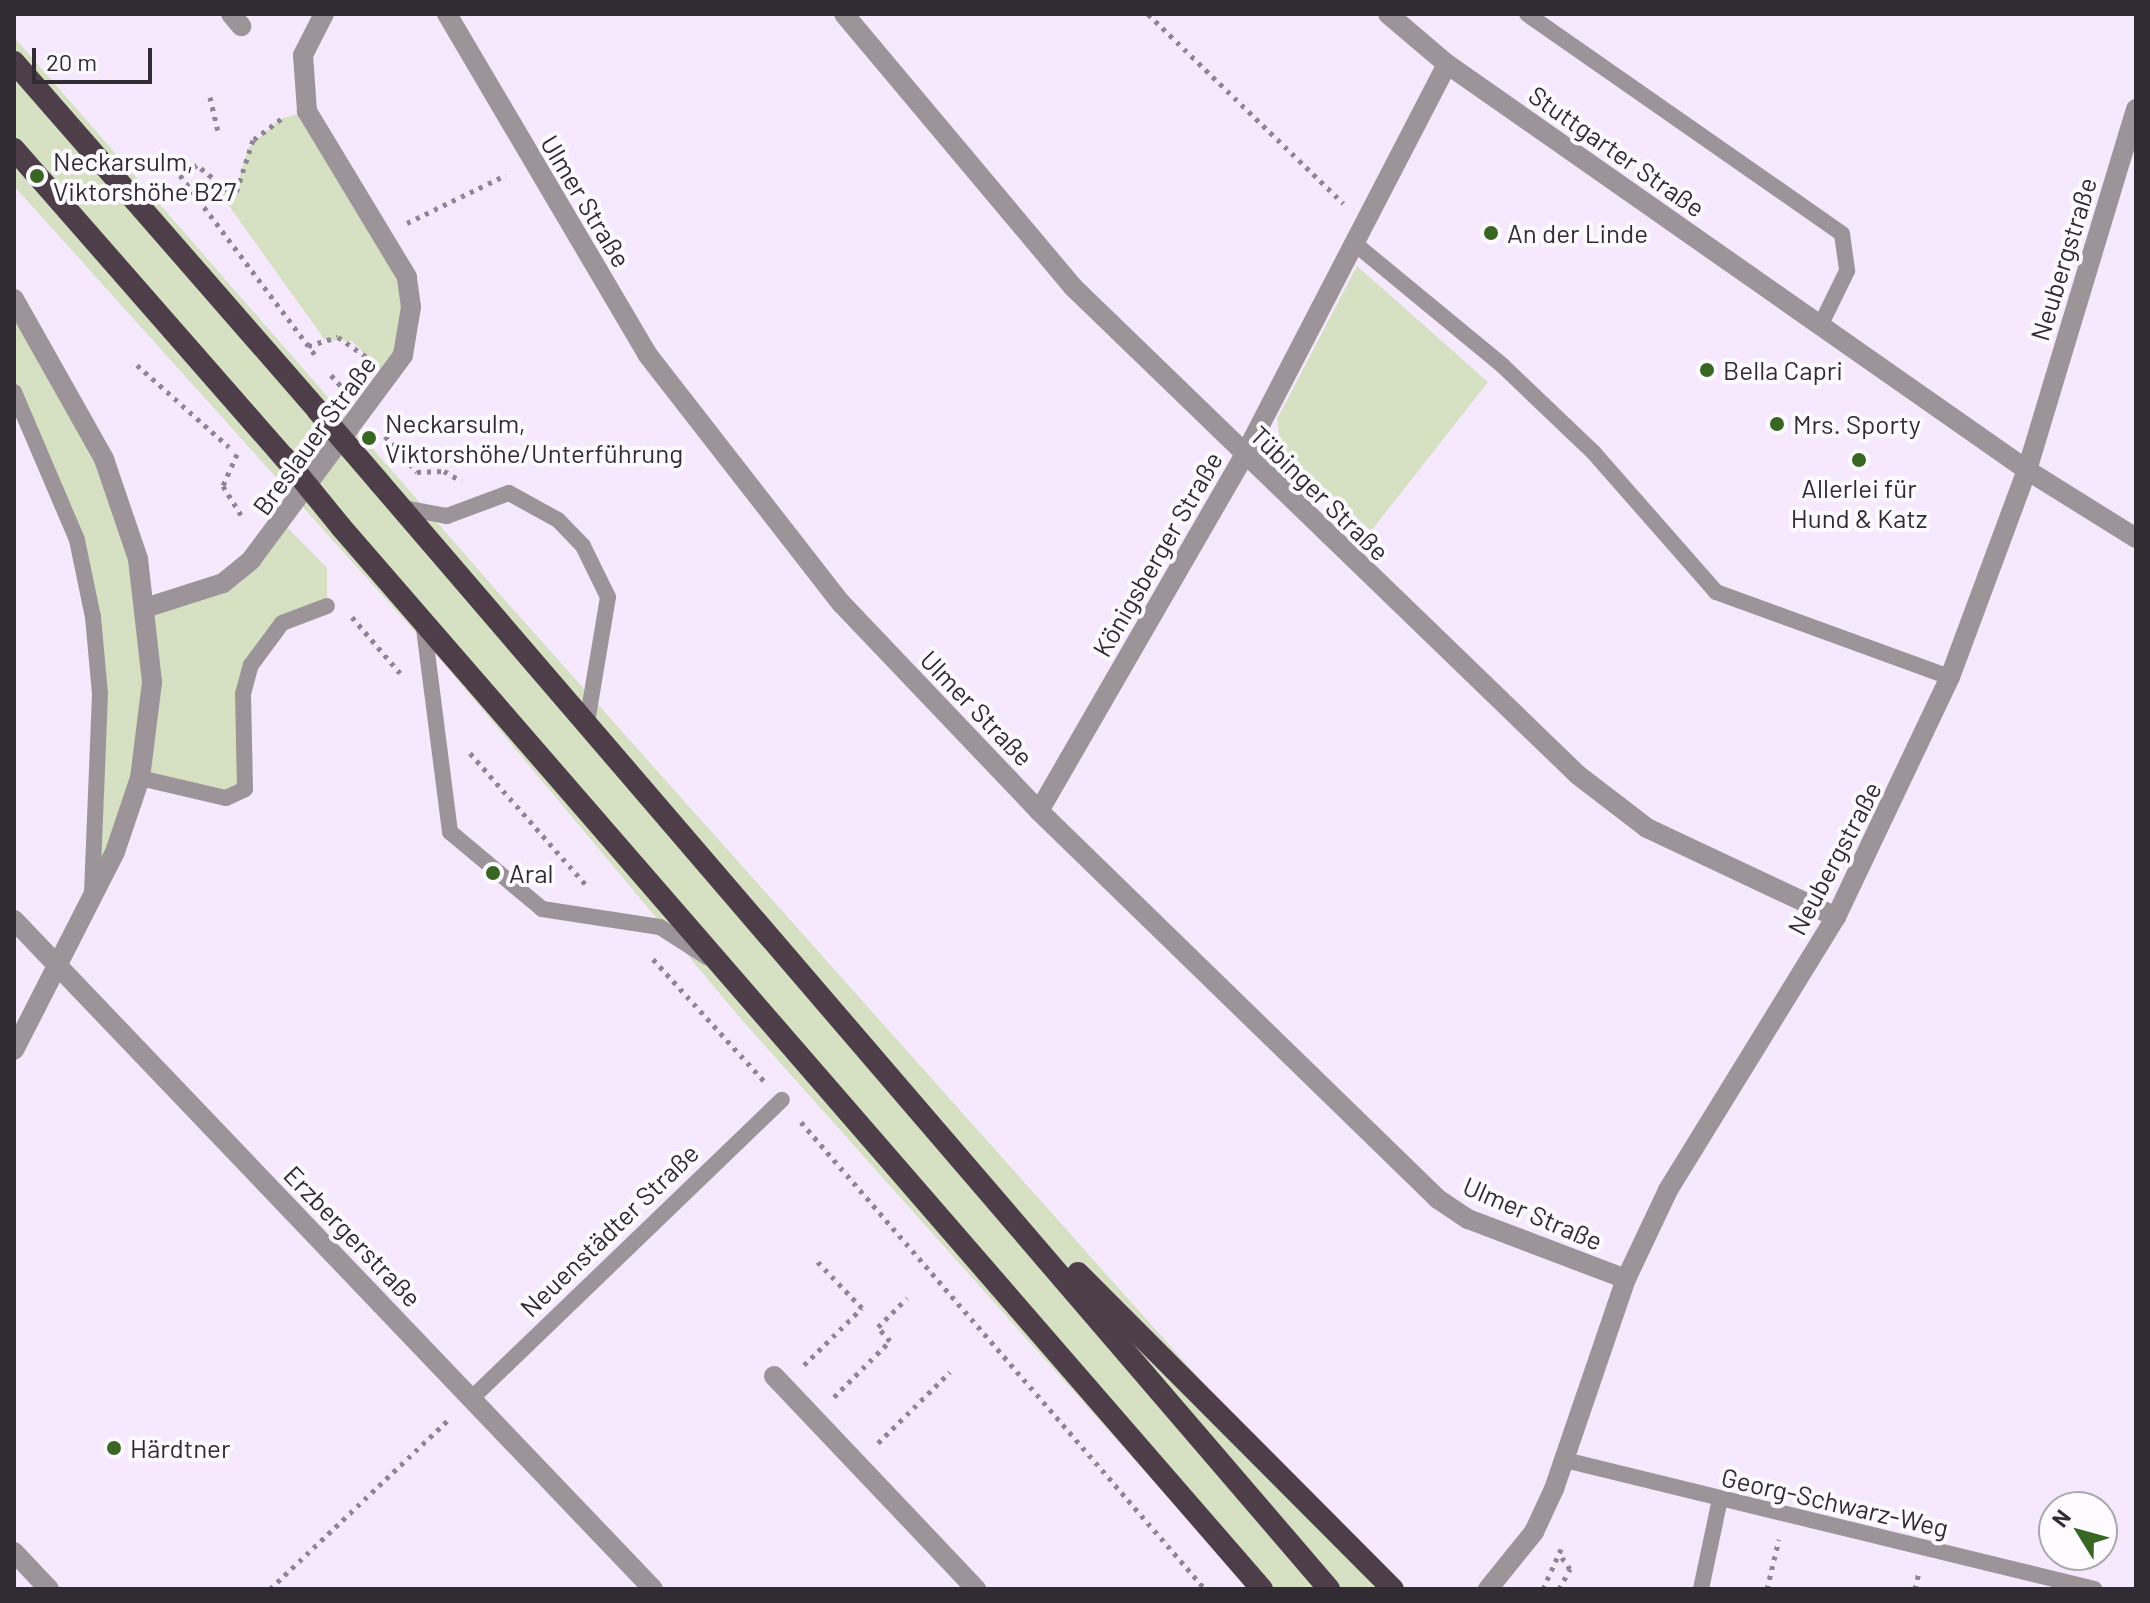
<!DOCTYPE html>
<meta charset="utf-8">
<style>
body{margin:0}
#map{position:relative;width:2150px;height:1603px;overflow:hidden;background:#f6e9fd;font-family:Barlow,sans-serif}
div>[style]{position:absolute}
.green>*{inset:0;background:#d6e1c3}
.path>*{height:5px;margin-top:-2.5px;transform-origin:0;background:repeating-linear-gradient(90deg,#8f8693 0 4px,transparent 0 10px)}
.service>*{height:16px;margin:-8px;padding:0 8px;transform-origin:8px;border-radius:8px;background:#9d949a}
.minor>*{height:20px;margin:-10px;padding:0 10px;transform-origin:10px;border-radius:10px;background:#9d949a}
.trunk>*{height:22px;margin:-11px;padding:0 11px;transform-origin:11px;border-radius:11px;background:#4e3e49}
.path-bridge>*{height:5px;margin-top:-2.5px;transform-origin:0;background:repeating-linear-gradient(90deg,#8f8693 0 4px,transparent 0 10px)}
.trunk-bridge>*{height:22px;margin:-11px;padding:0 11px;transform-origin:11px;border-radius:11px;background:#4e3e49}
.dots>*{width:22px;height:22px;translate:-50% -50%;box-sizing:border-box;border:4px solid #fdfbff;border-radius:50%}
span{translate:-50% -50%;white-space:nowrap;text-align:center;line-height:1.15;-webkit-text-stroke:8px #fdfbff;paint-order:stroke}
.street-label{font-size:26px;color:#312c34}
.poi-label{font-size:26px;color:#312c34}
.left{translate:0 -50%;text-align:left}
.frame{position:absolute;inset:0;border:16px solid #312c34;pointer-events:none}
.north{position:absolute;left:2038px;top:1491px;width:80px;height:80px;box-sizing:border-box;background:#fdfbff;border:2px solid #aba8ae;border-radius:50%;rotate:307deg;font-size:22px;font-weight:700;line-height:32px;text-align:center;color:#312c34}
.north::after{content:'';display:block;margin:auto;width:28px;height:36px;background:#3a6624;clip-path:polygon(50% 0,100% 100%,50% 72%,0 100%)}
.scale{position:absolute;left:32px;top:48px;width:120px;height:36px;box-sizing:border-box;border:4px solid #312c34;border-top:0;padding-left:10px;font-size:24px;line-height:28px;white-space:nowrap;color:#312c34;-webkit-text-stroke:6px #fdfbff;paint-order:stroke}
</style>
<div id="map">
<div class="green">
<i style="clip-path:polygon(14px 37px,503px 598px,1387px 1589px,1250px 1589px,741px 1019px,445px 665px,14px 186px)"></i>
<i style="clip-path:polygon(307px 111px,407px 277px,390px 380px,352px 341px,325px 340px,206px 174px,234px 197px,248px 148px,280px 119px)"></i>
<i style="clip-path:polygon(1357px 266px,1488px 382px,1371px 531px,1281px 448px,1277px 419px)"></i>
<i style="clip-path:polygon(14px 299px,104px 459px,148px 607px,196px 595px,283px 523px,327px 568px,327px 606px,298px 612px,251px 665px,237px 795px,140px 778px,93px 899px,98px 679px,76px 536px,14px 400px)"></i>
</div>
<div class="path">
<i style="left:1148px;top:14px;width:272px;rotate:44.1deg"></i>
<i style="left:210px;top:97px;width:37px;rotate:77deg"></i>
<i style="left:281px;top:119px;width:35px;rotate:143deg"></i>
<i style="left:253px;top:140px;width:59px;rotate:107.8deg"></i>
<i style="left:235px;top:196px;width:49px;rotate:-140.8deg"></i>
<i style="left:197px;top:165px;width:20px;rotate:150deg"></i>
<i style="left:180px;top:175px;width:226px;rotate:53.1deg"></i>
<i style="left:407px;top:223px;width:110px;rotate:-25.9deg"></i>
<i style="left:308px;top:346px;width:31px;rotate:-17deg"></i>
<i style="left:338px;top:337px;width:35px;rotate:35deg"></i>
<i style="left:137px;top:365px;width:123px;rotate:41.7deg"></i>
<i style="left:237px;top:454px;width:35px;rotate:114deg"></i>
<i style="left:223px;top:486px;width:39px;rotate:58deg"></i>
<i style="left:403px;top:456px;width:21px;rotate:49deg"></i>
<i style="left:417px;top:472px;width:27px;rotate:-2deg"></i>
<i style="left:444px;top:471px;width:20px;rotate:30deg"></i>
<i style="left:352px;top:617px;width:74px;rotate:49.4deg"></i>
<i style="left:470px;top:753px;width:177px;rotate:48.7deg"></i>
<i style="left:653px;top:959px;width:166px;rotate:47.7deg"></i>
<i style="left:801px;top:1122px;width:617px;rotate:49.14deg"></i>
<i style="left:804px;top:1365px;width:81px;rotate:-44.5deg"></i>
<i style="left:862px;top:1308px;width:65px;rotate:-133.8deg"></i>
<i style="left:834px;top:1397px;width:79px;rotate:-45deg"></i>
<i style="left:890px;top:1341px;width:18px;rotate:-131deg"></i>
<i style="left:878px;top:1327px;width:41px;rotate:-45deg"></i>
<i style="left:878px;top:1443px;width:101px;rotate:-44.6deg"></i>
<i style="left:270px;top:1589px;width:247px;rotate:-43.5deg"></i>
<i style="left:1543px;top:1589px;width:46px;rotate:-65.7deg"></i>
<i style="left:1559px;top:1589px;width:23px;rotate:-61deg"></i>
<i style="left:1570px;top:1569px;width:16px;rotate:-125deg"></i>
<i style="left:1767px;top:1589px;width:51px;rotate:-76.5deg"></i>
<i style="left:1915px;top:1589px;width:17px;rotate:-77deg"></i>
</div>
<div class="service">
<i style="left:1527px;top:14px;width:384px;rotate:34.9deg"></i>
<i style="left:1842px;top:234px;width:37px;rotate:82deg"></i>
<i style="left:1847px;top:271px;width:59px;rotate:116.1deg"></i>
<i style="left:1354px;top:243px;width:193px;rotate:39.5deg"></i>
<i style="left:1503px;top:366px;width:126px;rotate:43.7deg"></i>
<i style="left:1594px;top:453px;width:185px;rotate:48.7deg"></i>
<i style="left:1716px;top:592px;width:249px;rotate:20deg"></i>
<i style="left:14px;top:392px;width:161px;rotate:66.9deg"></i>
<i style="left:77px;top:540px;width:79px;rotate:78.3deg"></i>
<i style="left:93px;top:617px;width:77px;rotate:84.8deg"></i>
<i style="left:100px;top:694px;width:201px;rotate:92.3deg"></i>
<i style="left:404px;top:508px;width:44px;rotate:10.5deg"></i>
<i style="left:447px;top:516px;width:66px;rotate:-20.4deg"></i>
<i style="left:509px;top:493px;width:56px;rotate:28.9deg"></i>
<i style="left:558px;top:520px;width:36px;rotate:46deg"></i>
<i style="left:583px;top:546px;width:57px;rotate:63.9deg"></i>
<i style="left:608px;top:597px;width:127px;rotate:99.5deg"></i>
<i style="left:423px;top:621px;width:213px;rotate:82.7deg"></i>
<i style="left:450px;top:832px;width:120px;rotate:39.9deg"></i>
<i style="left:542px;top:909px;width:119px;rotate:8.7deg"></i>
<i style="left:660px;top:927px;width:56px;rotate:32.6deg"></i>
<i style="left:140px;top:778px;width:88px;rotate:13.1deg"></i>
<i style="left:226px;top:798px;width:21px;rotate:-25deg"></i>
<i style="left:245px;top:789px;width:95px;rotate:-91.2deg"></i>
<i style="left:243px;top:694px;width:30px;rotate:-75deg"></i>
<i style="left:251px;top:665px;width:52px;rotate:-53.6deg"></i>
<i style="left:282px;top:623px;width:48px;rotate:-20.7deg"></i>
<i style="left:472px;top:1398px;width:430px;rotate:-43.9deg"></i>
<i style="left:1565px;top:1460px;width:545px;rotate:13.7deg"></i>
<i style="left:1701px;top:1589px;width:92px;rotate:-78.1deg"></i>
</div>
<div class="minor">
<i style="left:231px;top:14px;width:16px;rotate:50deg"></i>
<i style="left:447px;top:14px;width:394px;rotate:59.5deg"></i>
<i style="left:647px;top:354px;width:316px;rotate:52.1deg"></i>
<i style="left:841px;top:603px;width:287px;rotate:46.4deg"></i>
<i style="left:1039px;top:811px;width:557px;rotate:44.2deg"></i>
<i style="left:1438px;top:1199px;width:36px;rotate:34deg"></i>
<i style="left:1468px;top:1219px;width:169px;rotate:20.8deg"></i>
<i style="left:844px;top:14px;width:356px;rotate:50deg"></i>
<i style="left:1073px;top:287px;width:702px;rotate:44.02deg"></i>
<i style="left:1578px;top:775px;width:87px;rotate:37.5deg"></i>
<i style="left:1647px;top:828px;width:209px;rotate:25.2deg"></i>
<i style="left:1388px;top:14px;width:77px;rotate:40.3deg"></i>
<i style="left:1447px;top:64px;width:708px;rotate:34.99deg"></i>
<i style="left:2027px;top:470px;width:128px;rotate:32deg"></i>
<i style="left:14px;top:299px;width:184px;rotate:60.6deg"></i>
<i style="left:104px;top:459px;width:106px;rotate:71.2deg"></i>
<i style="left:138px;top:559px;width:124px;rotate:83.5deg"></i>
<i style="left:152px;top:682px;width:97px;rotate:97.1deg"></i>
<i style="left:140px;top:778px;width:78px;rotate:108.7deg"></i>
<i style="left:115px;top:852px;width:222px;rotate:117deg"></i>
<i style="left:148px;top:607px;width:79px;rotate:-17.7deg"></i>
<i style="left:223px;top:583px;width:36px;rotate:-39deg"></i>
<i style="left:251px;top:560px;width:255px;rotate:-53.4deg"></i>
<i style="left:403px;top:355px;width:49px;rotate:-80.5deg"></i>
<i style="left:411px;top:307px;width:30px;rotate:-98deg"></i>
<i style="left:407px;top:277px;width:194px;rotate:-121.1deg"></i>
<i style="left:307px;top:111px;width:56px;rotate:-94.1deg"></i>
<i style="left:303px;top:55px;width:46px;rotate:-62.9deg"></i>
<i style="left:1039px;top:811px;width:410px;rotate:-60deg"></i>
<i style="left:1244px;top:456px;width:441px;rotate:-62.6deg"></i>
<i style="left:14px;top:920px;width:925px;rotate:46.31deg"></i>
<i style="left:774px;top:1376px;width:294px;rotate:46.5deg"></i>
<i style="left:14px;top:1552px;width:51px;rotate:46.6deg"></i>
<i style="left:1488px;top:1589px;width:73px;rotate:-51.1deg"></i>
<i style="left:1534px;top:1532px;width:47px;rotate:-65.1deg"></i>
<i style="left:1554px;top:1489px;width:222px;rotate:-71.1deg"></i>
<i style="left:1626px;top:1279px;width:98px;rotate:-64.7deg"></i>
<i style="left:1668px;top:1190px;width:321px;rotate:-58.4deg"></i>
<i style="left:1836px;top:917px;width:266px;rotate:-64.6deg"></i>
<i style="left:1950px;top:677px;width:221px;rotate:-69.6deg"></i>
<i style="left:2027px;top:470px;width:377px;rotate:-73.2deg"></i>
</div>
<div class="trunk">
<i style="left:14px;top:62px;width:463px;rotate:48.9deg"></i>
<i style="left:14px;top:149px;width:410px;rotate:48.8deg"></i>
<i style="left:379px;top:482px;width:1459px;rotate:49.36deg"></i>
<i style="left:341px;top:527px;width:1406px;rotate:49.07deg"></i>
<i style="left:1078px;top:1273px;width:446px;rotate:45.1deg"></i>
</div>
<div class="path-bridge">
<i style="left:331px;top:375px;width:15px;rotate:48deg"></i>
<i style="left:385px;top:436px;width:27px;rotate:48deg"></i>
</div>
<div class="trunk-bridge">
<i style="left:318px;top:411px;width:94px;rotate:49.3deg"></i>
<i style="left:284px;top:457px;width:90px;rotate:50.8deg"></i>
</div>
<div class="dots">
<i style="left:37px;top:176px;background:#3a6624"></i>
<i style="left:1491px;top:233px;background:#3a6624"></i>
<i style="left:1707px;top:370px;background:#3a6624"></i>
<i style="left:1777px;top:424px;background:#3a6624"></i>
<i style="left:369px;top:438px;background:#3a6624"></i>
<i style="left:1859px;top:460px;background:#3a6624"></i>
<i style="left:493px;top:873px;background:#3a6624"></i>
<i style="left:114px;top:1448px;background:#3a6624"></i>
</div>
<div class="street-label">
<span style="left:1617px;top:151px;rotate:35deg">Stuttgarter Straße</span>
<span style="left:586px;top:201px;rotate:59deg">Ulmer Straße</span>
<span style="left:2063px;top:259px;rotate:-73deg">Neubergstraße</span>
<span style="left:314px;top:435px;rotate:-54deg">Breslauer Straße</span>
<span style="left:1320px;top:493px;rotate:44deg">Tübinger Straße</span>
<span style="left:1157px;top:554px;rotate:-60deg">Königsberger Straße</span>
<span style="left:977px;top:708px;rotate:46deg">Ulmer Straße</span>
<span style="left:1834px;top:858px;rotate:-62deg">Neubergstraße</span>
<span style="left:1533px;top:1213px;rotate:23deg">Ulmer Straße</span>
<span style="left:609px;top:1230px;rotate:-44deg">Neuenstädter Straße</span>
<span style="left:353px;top:1236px;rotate:46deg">Erzbergerstraße</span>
<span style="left:1835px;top:1502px;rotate:13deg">Georg-Schwarz-Weg</span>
</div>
<div class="poi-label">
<span class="left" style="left:53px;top:176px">Neckarsulm,<br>Viktorshöhe B27</span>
<span class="left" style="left:1507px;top:233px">An der Linde</span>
<span class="left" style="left:1723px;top:370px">Bella Capri</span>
<span class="left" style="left:385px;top:438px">Neckarsulm,<br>Viktorshöhe/Unterführung</span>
<span class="left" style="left:1793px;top:424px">Mrs. Sporty</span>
<span style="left:1859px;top:503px">Allerlei für<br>Hund &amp; Katz</span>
<span class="left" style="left:509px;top:873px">Aral</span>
<span class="left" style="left:130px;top:1448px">Härdtner</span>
</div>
<div class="frame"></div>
<div class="north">N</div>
<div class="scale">20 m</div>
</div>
